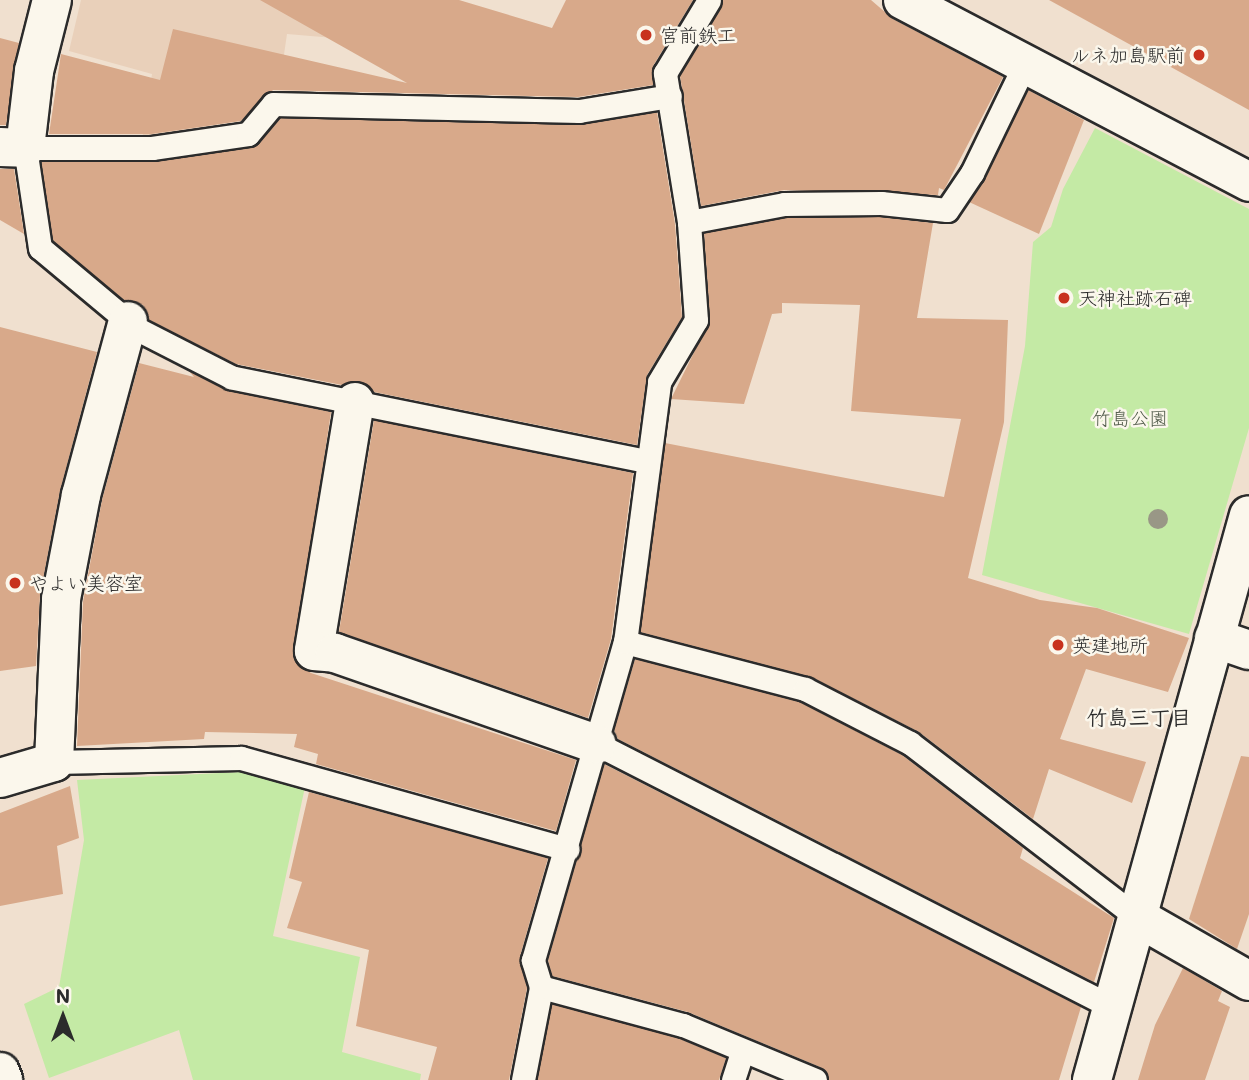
<!DOCTYPE html>
<meta charset="utf-8">
<style>
body{margin:0}
#map{position:relative;width:1249px;height:1080px;overflow:hidden;background:#f0e0cf;font-family:Mali,"Klee One",sans-serif}
div>[style]{position:absolute}
.built>*{inset:0;background:#e9d0ba}
.green>*{inset:0;background:#c4eaa5}
.building>*{inset:0;background:#d8a98a}
.roads{filter:drop-shadow(2px 0 #2b2b2b) drop-shadow(-2px 0 #2b2b2b) drop-shadow(0 2px #2b2b2b) drop-shadow(0 -2px #2b2b2b)}
.service>*{height:23px;margin:-11.5px;padding:0 11.5px;transform-origin:11.5px;border-radius:11.5px;background:#fbf7ec}
.minor>*{height:38px;margin:-19px;padding:0 19px;transform-origin:19px;border-radius:19px;background:#fbf7ec}
.tertiary>*{height:38px;margin:-19px;padding:0 19px;transform-origin:19px;border-radius:19px;background:#fbf7ec}
.trees>*{width:20px;height:20px;margin:-10px;border-radius:50%;background:#999786}
.dots>*{width:19px;height:19px;translate:-50% -50%;box-sizing:border-box;border:4px solid #fbf7ec;border-radius:50%}
span{translate:-50% -50%;white-space:nowrap;text-align:center;line-height:1.15;-webkit-text-stroke:5px #fbf7ec;paint-order:stroke}
.poi-label{font-size:19px;color:#2b2b2b}
.left{translate:0 -50%;text-align:left}
.right{translate:-100% -50%;text-align:right}
.park-label{font-size:19px;color:#515b4a}
.neighbourhood-label{font-size:21px;color:#2b2b2b;font-weight:700}
.north{position:absolute;left:28px;top:982px;width:70px;height:70px;-webkit-text-stroke:5px #fbf7ec;paint-order:stroke;rotate:0deg;font-size:19px;font-weight:700;line-height:28px;text-align:center;color:#2b2b2b}
.north::after{content:'';display:block;margin:auto;width:24px;height:32px;background:#2b2b2b;clip-path:polygon(50% 0,100% 100%,50% 72%,0 100%)}
</style>
<div id="map">
<div class="built">
<i style="clip-path:polygon(81px 0,345px 0,334px 38px,287px 34px,279px 89px,260px 89px,248px 118px,142px 140px,152px 74px,69px 51px)"></i>
</div>
<div class="green">
<i style="clip-path:polygon(1095px 128px,1249px 209px,1249px 428px,1189px 634px,982px 575px,1025px 346px,1033px 242px,1051px 227px,1063px 189px)"></i>
<i style="clip-path:polygon(241px 772px,305px 787px,273px 936px,360px 957px,342px 1052px,421px 1074px,420px 1080px,193px 1080px,179px 1030px,49px 1078px,24px 1004px,59px 987px,84px 840px,77px 780px)"></i>
</div>
<div class="building">
<i style="clip-path:polygon(260px 0,459px 0,552px 28px,566px 0,693px 0,653px 66px,653px 85px,578px 97px,273px 90px,241px 121px,151px 134px,49px 134px,61px 54px,160px 80px,173px 29px,407px 83px)"></i>
<i style="clip-path:polygon(723px 0,871px 0,893px 19px,1003px 77px,944px 190px,939px 188px,938px 195px,784px 190px,701px 206px,680px 76px)"></i>
<i style="clip-path:polygon(1049px 0,1249px 0,1249px 110px)"></i>
<i style="clip-path:polygon(0 38px,19px 43px,6px 125px,0 125px)"></i>
<i style="clip-path:polygon(1028px 90px,1084px 120px,1039px 234px,969px 202px)"></i>
<i style="clip-path:polygon(657px 112px,675px 224px,682px 317px,647px 375px,637px 445px,374px 392px,359px 381px,342px 385px,236px 364px,149px 320px,143px 305px,124px 300px,53px 241px,41px 162px,152px 162px,250px 148px,279px 118px,579px 125px)"></i>
<i style="clip-path:polygon(0 169px,14px 169px,24px 234px,0 220px)"></i>
<i style="clip-path:polygon(880px 217px,933px 223px,917px 318px,1008px 320px,1004px 422px,968px 578px,1040px 600px,1097px 608px,1189px 638px,1168px 692px,1086px 669px,1060px 739px,1146px 762px,1132px 803px,1049px 769px,1033px 819px,919px 732px,811px 677px,640px 632px,665px 443px,944px 497px,961px 419px,851px 411px,860px 305px,782px 303px,782px 313px,772px 314px,744px 404px,671px 399px,710px 320px,704px 233px,785px 218px)"></i>
<i style="clip-path:polygon(0 327px,97px 352px,60px 491px,40px 595px,36px 666px,0 671px)"></i>
<i style="clip-path:polygon(139px 363px,194px 377px,189px 371px,228px 391px,331px 412px,294px 660px,311px 673px,576px 760px,556px 831px,316px 764px,318px 754px,294px 747px,297px 734px,205px 732px,204px 739px,77px 746px,83px 602px,102px 500px)"></i>
<i style="clip-path:polygon(374px 420px,633px 473px,611px 639px,588px 718px,339px 632px)"></i>
<i style="clip-path:polygon(635px 659px,800px 702px,902px 755px,1023px 848px,1020px 858px,1114px 918px,1094px 982px,618px 739px,614px 730px)"></i>
<i style="clip-path:polygon(1241px 756px,1249px 757px,1249px 914px,1237px 949px,1189px 919px)"></i>
<i style="clip-path:polygon(604px 764px,1081px 1007px,1059px 1080px,829px 1080px,820px 1067px,688px 1012px,552px 976px,548px 960px)"></i>
<i style="clip-path:polygon(70px 786px,79px 838px,57px 846px,63px 894px,0 906px,0 813px)"></i>
<i style="clip-path:polygon(309px 792px,548px 858px,520px 956px,527px 988px,509px 1080px,428px 1080px,437px 1047px,356px 1026px,369px 950px,287px 928px,302px 882px,289px 878px)"></i>
<i style="clip-path:polygon(1183px 968px,1222px 991px,1218px 1001px,1230px 1007px,1205px 1080px,1138px 1080px,1155px 1025px)"></i>
<i style="clip-path:polygon(552px 1004px,678px 1038px,726px 1058px,719px 1080px,537px 1080px)"></i>
</div>
<div class="roads">
<div class="service">
<i style="left:689px;top:222px;width:97px;rotate:-10.7deg"></i>
<i style="left:784px;top:204px;width:97px;rotate:-0.6deg"></i>
<i style="left:881px;top:203px;width:66px;rotate:6.1deg"></i>
<i style="left:947px;top:210px;width:45px;rotate:-56deg"></i>
<i style="left:972px;top:173px;width:119px;rotate:-64.1deg"></i>
<i style="left:646px;top:461px;width:423px;rotate:-168.6deg"></i>
<i style="left:231px;top:377px;width:106px;rotate:-152.9deg"></i>
<i style="left:137px;top:329px;width:126px;rotate:-140.1deg"></i>
<i style="left:40px;top:248px;width:101px;rotate:-98.5deg"></i>
<i style="left:25px;top:148px;width:127px"></i>
<i style="left:152px;top:148px;width:97px;rotate:-8.3deg"></i>
<i style="left:248px;top:134px;width:39px;rotate:-50deg"></i>
<i style="left:273px;top:104px;width:306px;rotate:1.3deg"></i>
<i style="left:579px;top:111px;width:92px;rotate:-9.4deg"></i>
<i style="left:625px;top:642px;width:186px;rotate:14.6deg"></i>
<i style="left:805px;top:689px;width:118px;rotate:27.2deg"></i>
<i style="left:910px;top:743px;width:286px;rotate:37.5deg"></i>
<i style="left:597px;top:744px;width:578px;rotate:27.05deg"></i>
<i style="left:54px;top:762px;width:187px;rotate:-1.2deg"></i>
<i style="left:241px;top:758px;width:339px;rotate:15.6deg"></i>
<i style="left:541px;top:987px;width:147px;rotate:15deg"></i>
<i style="left:683px;top:1025px;width:143px;rotate:22.6deg"></i>
<i style="left:523px;top:1080px;width:95px;rotate:-79deg"></i>
<i style="left:541px;top:987px;width:28px;rotate:-107deg"></i>
<i style="left:533px;top:960px;width:331px;rotate:-73.9deg"></i>
<i style="left:625px;top:642px;width:262px;rotate:-82.5deg"></i>
<i style="left:659px;top:382px;width:72px;rotate:-59.2deg"></i>
<i style="left:696px;top:320px;width:98px;rotate:-94.1deg"></i>
<i style="left:689px;top:222px;width:151px;rotate:-99.2deg"></i>
<i style="left:665px;top:73px;width:85px;rotate:-58.9deg"></i>
<i style="left:733px;top:1080px;width:28px;rotate:-72deg"></i>
</div>
<div class="minor">
<i style="left:903px;top:0;width:391px;rotate:27.7deg"></i>
<i style="left:0;top:147px;width:25px;rotate:2deg"></i>
<i style="left:25px;top:148px;width:78px;rotate:-83.3deg"></i>
<i style="left:34px;top:71px;width:73px;rotate:-75.8deg"></i>
<i style="left:355px;top:402px;width:252px;rotate:99.4deg"></i>
<i style="left:314px;top:651px;width:21px;rotate:5deg"></i>
<i style="left:335px;top:653px;width:277px;rotate:19.2deg"></i>
<i style="left:1214px;top:638px;width:37px;rotate:19deg"></i>
<i style="left:0;top:778px;width:56px;rotate:-16.5deg"></i>
<i style="left:54px;top:762px;width:163px;rotate:-87.5deg"></i>
<i style="left:61px;top:599px;width:106px;rotate:-79.1deg"></i>
<i style="left:81px;top:495px;width:180px;rotate:-74.9deg"></i>
<i style="left:1137px;top:917px;width:129px;rotate:29.7deg"></i>
<i style="left:1092px;top:1080px;width:586px;rotate:-74.47deg"></i>
</div>
<div class="tertiary">
<i style="left:0;top:1072px;width:9px;rotate:69deg"></i>
</div>
</div>
<div class="trees">
<i style="left:1158px;top:519px"></i>
</div>
<div class="dots">
<i style="left:646px;top:35px;background:#c8321e"></i>
<i style="left:1199px;top:55px;background:#c8321e"></i>
<i style="left:1064px;top:298px;background:#c8321e"></i>
<i style="left:15px;top:583px;background:#c8321e"></i>
<i style="left:1058px;top:645px;background:#c8321e"></i>
</div>
<div class="poi-label">
<span class="left" style="left:660px;top:35px">宮前鉄工</span>
<span class="right" style="left:1185px;top:55px">ルネ加島駅前</span>
<span class="left" style="left:1078px;top:298px">天神社跡石碑</span>
<span class="left" style="left:29px;top:583px">やよい美容室</span>
<span class="left" style="left:1072px;top:645px">英建地所</span>
</div>
<div class="park-label">
<span style="left:1130px;top:418px">竹島公園</span>
</div>
<div class="neighbourhood-label">
<span style="left:1139px;top:717px">竹島三丁目</span>
</div>
<div class="north">N</div>
</div>
